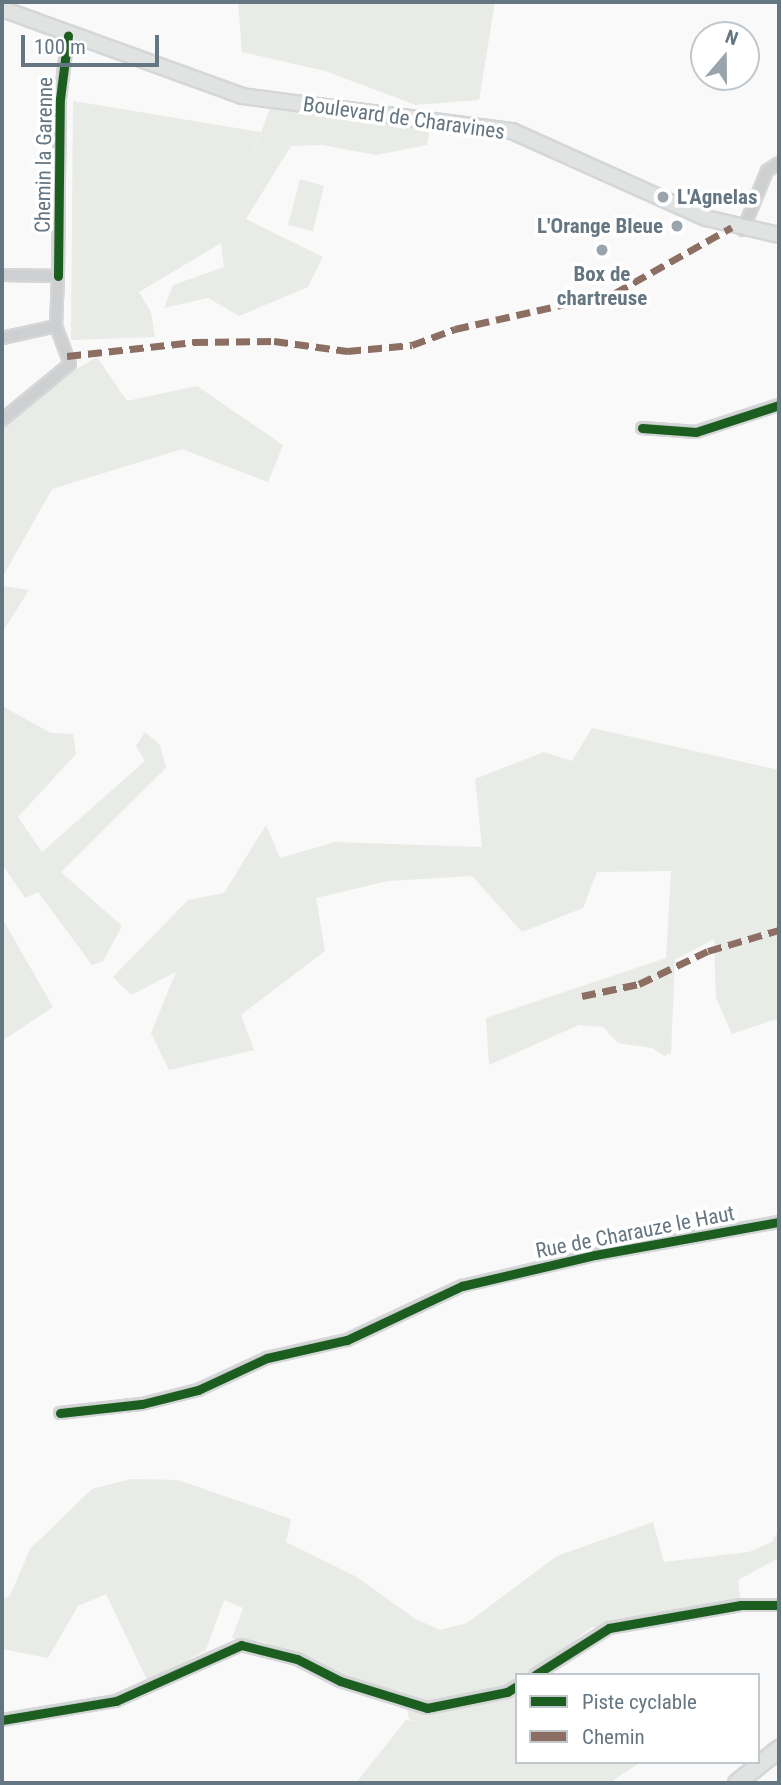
<!DOCTYPE html>
<style>
body{margin:0}
#map{position:relative;width:781px;height:1785px;overflow:hidden;background:#f9f9f9;font-family:"Roboto Condensed",sans-serif}
div>[style]{position:absolute}
.green>*{inset:0;background:#e8ebe6}
.roads{filter:drop-shadow(2px 0 #d5d6d7) drop-shadow(-2px 0 #d5d6d7) drop-shadow(0 2px #d5d6d7) drop-shadow(0 -2px #d5d6d7)}
.minor>*{height:10px;margin:-5px;padding:0 5px;transform-origin:5px;border-radius:5px;background:#cecfd0}
.secondary>*{height:14px;margin:-7px;padding:0 7px;transform-origin:7px;border-radius:7px;background:#e1e2e2}
.primary>*{height:16px;margin:-8px;padding:0 8px;transform-origin:8px;border-radius:8px;background:#e1e2e2}
.quiet>*{height:7px;margin-top:-3.5px;transform-origin:0;background:repeating-linear-gradient(90deg,#8d6e63 0 14px,transparent 0 21px)}
.cycleway>*{height:9px;margin:-4.5px;padding:0 4.5px;transform-origin:4.5px;border-radius:4.5px;background:#1b5e20}
.dots>*{width:19px;height:19px;translate:-50% -50%;box-sizing:border-box;border:4px solid #fff;border-radius:50%}
span{translate:-50% -50%;white-space:nowrap;text-align:center;line-height:1.15;-webkit-text-stroke:7px #fff;paint-order:stroke}
.street-label{font-size:21px;color:#657683}
.poi-label{font-size:21px;color:#657683;font-weight:700}
.left{translate:0 -50%;text-align:left}
.right{translate:-100% -50%;text-align:right}
.frame{position:absolute;inset:0;border:4px solid #657683;pointer-events:none}
.legend{position:absolute;left:515px;top:1673px;width:245px;height:91px;box-sizing:border-box;background:#fff;border:2px solid #c1c8cd;margin:0;padding:9px 12px;list-style:none;font-size:21px;color:#657683}
.legend li{display:flex;align-items:center;gap:14px;height:35px}
.legend b{width:35px;border:2px solid #c1c8cd}
.north{position:absolute;left:690px;top:21px;width:70px;height:70px;box-sizing:border-box;background:#fff;border:2px solid #c1c8cd;border-radius:50%;rotate:20deg;font-size:19px;font-weight:700;line-height:28px;text-align:center;color:#657683}
.north::after{content:'';display:block;margin:auto;width:24px;height:32px;background:#99a4ac;clip-path:polygon(50% 0,100% 100%,50% 72%,0 100%)}
.scale{position:absolute;left:21px;top:35px;width:138px;height:32px;box-sizing:border-box;border:4px solid #657683;border-top:0;padding-left:9px;font-size:21px;line-height:24px;white-space:nowrap;color:#657683;-webkit-text-stroke:5px #fff;paint-order:stroke}
</style>
<div id="map">
<div class="green">
<i style="clip-path:polygon(238px 2px,495px 2px,479px 100px,416px 105px,325px 71px,242px 52px)"></i>
<i style="clip-path:polygon(73px 101px,261px 132px,233px 212px,270px 108px,431px 120px,427px 145px,376px 155px,322px 145px,291px 146px,246px 219px,323px 257px,308px 287px,239px 316px,208px 298px,164px 308px,173px 285px,224px 267px,221px 243px,139px 292px,151px 312px,155px 337px,71px 340px)"></i>
<i style="clip-path:polygon(300px 179px,324px 186px,313px 231px,288px 225px)"></i>
<i style="clip-path:polygon(97px 357px,127px 401px,197px 386px,283px 445px,268px 482px,182px 449px,52px 489px,2px 578px,2px 428px,73px 371px)"></i>
<i style="clip-path:polygon(2px 586px,29px 590px,2px 633px)"></i>
<i style="clip-path:polygon(2px 706px,51px 733px,73px 734px,76px 754px,18px 817px,42px 852px,145px 761px,136px 746px,145px 732px,160px 745px,166px 768px,61px 872px,122px 926px,103px 961px,92px 965px,38px 892px,25px 898px,2px 864px)"></i>
<i style="clip-path:polygon(592px 728px,779px 770px,779px 1018px,732px 1034px,716px 998px,714px 939px,675px 960px,671px 1053px,665px 1056px,652px 1048px,618px 1043px,603px 1027px,579px 1025px,489px 1065px,486px 1018px,666px 958px,671px 871px,597px 872px,583px 908px,522px 932px,472px 876px,388px 881px,316px 898px,325px 951px,241px 1015px,254px 1050px,169px 1070px,151px 1033px,176px 972px,131px 995px,113px 977px,188px 900px,224px 893px,266px 825px,280px 858px,335px 842px,482px 847px,475px 779px,544px 752px,572px 761px)"></i>
<i style="clip-path:polygon(2px 918px,53px 1007px,2px 1041px)"></i>
<i style="clip-path:polygon(131px 1479px,178px 1480px,291px 1519px,286px 1542px,357px 1577px,414px 1618px,440px 1630px,467px 1623px,557px 1556px,653px 1522px,664px 1562px,749px 1552px,772px 1542px,779px 1530px,779px 1558px,738px 1580px,741px 1605px,609px 1628px,592px 1627px,552px 1658px,543px 1675px,517px 1675px,517px 1762px,641px 1762px,609px 1783px,356px 1783px,406px 1720px,416px 1721px,409px 1719px,405px 1699px,264px 1642px,232px 1638px,243px 1608px,224px 1600px,206px 1650px,148px 1682px,106px 1594px,78px 1606px,48px 1658px,2px 1649px,2px 1599px,10px 1596px,30px 1549px,92px 1489px)"></i>
</div>
<div class="roads">
<div class="minor">
<i style="left:743px;top:230px;width:64px;rotate:-67.9deg"></i>
<i style="left:767px;top:171px;width:14px;rotate:-34deg"></i>
<i style="left:2px;top:275px;width:56px;rotate:1deg"></i>
<i style="left:58px;top:276px;width:50px;rotate:92.3deg"></i>
<i style="left:56px;top:326px;width:40px;rotate:69.8deg"></i>
<i style="left:70px;top:364px;width:88px;rotate:140.5deg"></i>
<i style="left:58px;top:276px;width:177px;rotate:-89.4deg"></i>
<i style="left:60px;top:99px;width:64px;rotate:-82.8deg"></i>
<i style="left:2px;top:338px;width:55px;rotate:-12.5deg"></i>
<i style="left:642px;top:428px;width:54px;rotate:4.2deg"></i>
<i style="left:696px;top:432px;width:87px;rotate:-18deg"></i>
<i style="left:60px;top:1413px;width:82px;rotate:-6.3deg"></i>
<i style="left:142px;top:1404px;width:58px;rotate:-14deg"></i>
<i style="left:198px;top:1390px;width:76px;rotate:-24.9deg"></i>
<i style="left:267px;top:1358px;width:82px;rotate:-12.7deg"></i>
<i style="left:347px;top:1340px;width:127px;rotate:-25.2deg"></i>
<i style="left:462px;top:1286px;width:137px;rotate:-13.1deg"></i>
<i style="left:595px;top:1255px;width:187px;rotate:-10.2deg"></i>
<i style="left:535px;top:1675px;width:88px;rotate:-32.4deg"></i>
<i style="left:609px;top:1628px;width:134px;rotate:-9.9deg"></i>
<i style="left:741px;top:1605px;width:38px"></i>
<i style="left:2px;top:1720px;width:116px;rotate:-9.5deg"></i>
<i style="left:116px;top:1701px;width:137px;rotate:-24.1deg"></i>
<i style="left:241px;top:1645px;width:58px;rotate:14deg"></i>
<i style="left:297px;top:1659px;width:48px;rotate:27.1deg"></i>
<i style="left:340px;top:1681px;width:91px;rotate:17.2deg"></i>
<i style="left:427px;top:1708px;width:82px;rotate:-11.3deg"></i>
<i style="left:507px;top:1692px;width:12px;rotate:-31deg"></i>
</div>
<div class="secondary">
<i style="left:2px;top:9px;width:255px;rotate:19.9deg"></i>
<i style="left:242px;top:96px;width:272px;rotate:7.4deg"></i>
<i style="left:512px;top:131px;width:213px;rotate:24.2deg"></i>
<i style="left:706px;top:218px;width:75px;rotate:13.1deg"></i>
</div>
<div class="primary">
<i style="left:737px;top:1783px;width:54px;rotate:-39deg"></i>
</div>
</div>
<div class="quiet">
<i style="left:67px;top:356px;width:128px;rotate:-6.3deg"></i>
<i style="left:194px;top:342px;width:80px;rotate:-0.7deg"></i>
<i style="left:274px;top:341px;width:74px;rotate:7.8deg"></i>
<i style="left:347px;top:351px;width:65px;rotate:-5.3deg"></i>
<i style="left:412px;top:345px;width:46px;rotate:-20.4deg"></i>
<i style="left:455px;top:329px;width:164px;rotate:-12.7deg"></i>
<i style="left:615px;top:293px;width:134px;rotate:-29.4deg"></i>
<i style="left:582px;top:996px;width:58px;rotate:-11.9deg"></i>
<i style="left:639px;top:984px;width:76px;rotate:-25.6deg"></i>
<i style="left:708px;top:951px;width:74px;rotate:-16.5deg"></i>
</div>
<div class="cycleway">
<i style="left:58px;top:276px;width:177px;rotate:-89.4deg"></i>
<i style="left:60px;top:99px;width:64px;rotate:-82.8deg"></i>
<i style="left:642px;top:428px;width:54px;rotate:4.2deg"></i>
<i style="left:696px;top:432px;width:87px;rotate:-18deg"></i>
<i style="left:60px;top:1413px;width:82px;rotate:-6.3deg"></i>
<i style="left:142px;top:1404px;width:58px;rotate:-14deg"></i>
<i style="left:198px;top:1390px;width:76px;rotate:-24.9deg"></i>
<i style="left:267px;top:1358px;width:82px;rotate:-12.7deg"></i>
<i style="left:347px;top:1340px;width:127px;rotate:-25.2deg"></i>
<i style="left:462px;top:1286px;width:137px;rotate:-13.1deg"></i>
<i style="left:595px;top:1255px;width:187px;rotate:-10.2deg"></i>
<i style="left:535px;top:1675px;width:88px;rotate:-32.4deg"></i>
<i style="left:609px;top:1628px;width:134px;rotate:-9.9deg"></i>
<i style="left:741px;top:1605px;width:38px"></i>
<i style="left:2px;top:1720px;width:116px;rotate:-9.5deg"></i>
<i style="left:116px;top:1701px;width:137px;rotate:-24.1deg"></i>
<i style="left:241px;top:1645px;width:58px;rotate:14deg"></i>
<i style="left:297px;top:1659px;width:48px;rotate:27.1deg"></i>
<i style="left:340px;top:1681px;width:91px;rotate:17.2deg"></i>
<i style="left:427px;top:1708px;width:82px;rotate:-11.3deg"></i>
<i style="left:507px;top:1692px;width:12px;rotate:-31deg"></i>
</div>
<div class="dots">
<i style="left:663px;top:197px;background:#99a4ac"></i>
<i style="left:677px;top:226px;background:#99a4ac"></i>
<i style="left:602px;top:250px;background:#99a4ac"></i>
</div>
<div class="street-label">
<span style="left:404px;top:118px;rotate:8deg">Boulevard de Charavines</span>
<span style="left:44px;top:155px;rotate:-89deg">Chemin la Garenne</span>
<span style="left:635px;top:1232px;rotate:-11deg">Rue de Charauze le Haut</span>
</div>
<div class="poi-label">
<span class="left" style="left:677px;top:197px">L'Agnelas</span>
<span class="right" style="left:663px;top:226px">L'Orange Bleue</span>
<span style="left:602px;top:286px">Box de<br>chartreuse</span>
</div>
<div class="frame"></div>
<ul class="legend">
<li><b style="height:9px;background:#1b5e20"></b>Piste cyclable</li>
<li><b style="height:9px;background:#8d6e63"></b>Chemin</li>
</ul>
<div class="north">N</div>
<div class="scale">100 m</div>
</div>
